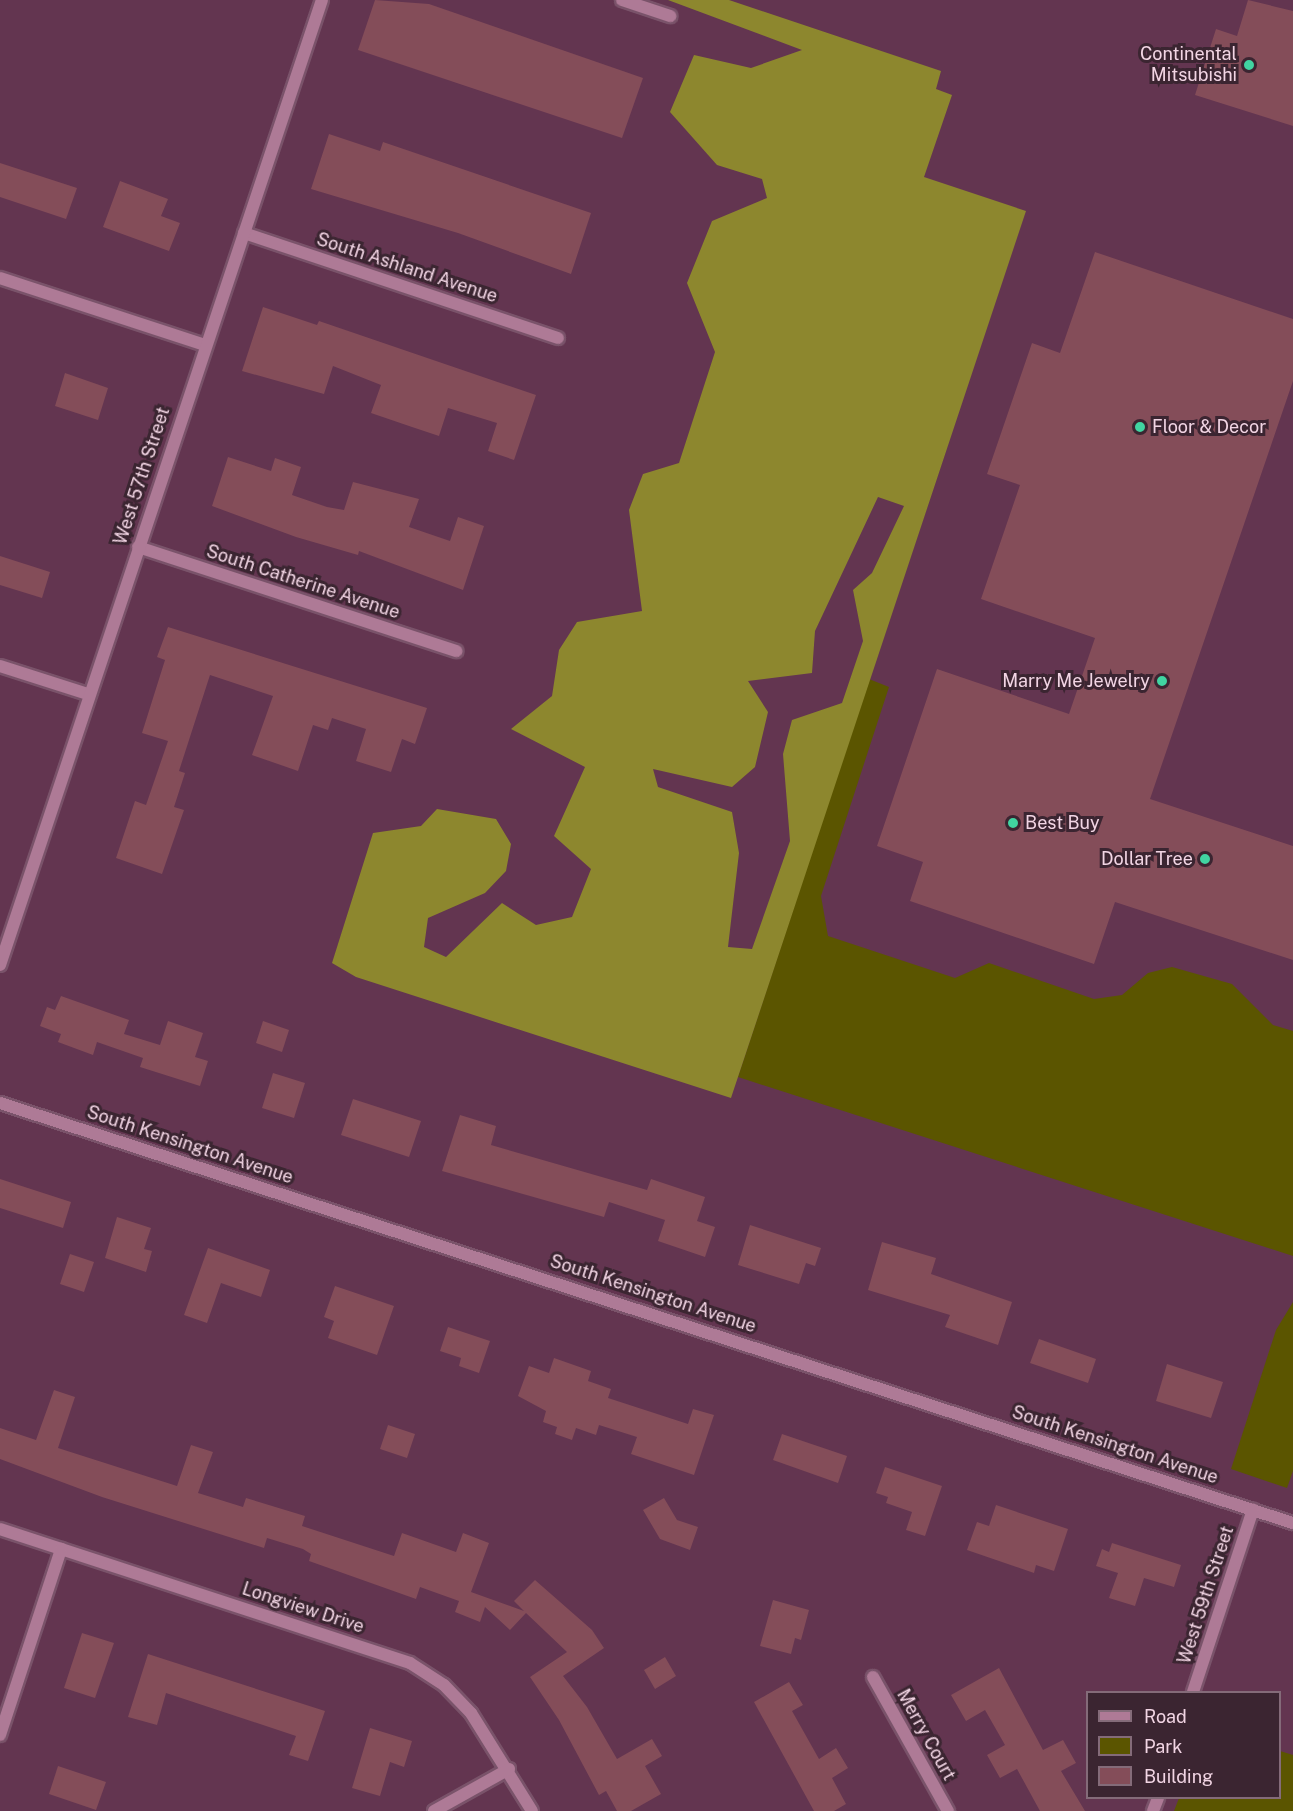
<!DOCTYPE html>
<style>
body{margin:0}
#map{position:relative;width:1293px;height:1811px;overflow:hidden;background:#633550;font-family:"Public Sans",sans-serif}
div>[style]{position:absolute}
.green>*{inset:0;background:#5b5500}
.forest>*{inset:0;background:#8d872e}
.building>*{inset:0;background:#844d59}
.roads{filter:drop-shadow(2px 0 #7a536a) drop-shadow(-2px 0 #7a536a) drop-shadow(0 2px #7a536a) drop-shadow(0 -2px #7a536a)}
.street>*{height:12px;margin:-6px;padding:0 6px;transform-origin:6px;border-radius:6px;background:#ae7a96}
.dots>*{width:16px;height:16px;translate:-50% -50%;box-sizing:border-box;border:3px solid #3b2531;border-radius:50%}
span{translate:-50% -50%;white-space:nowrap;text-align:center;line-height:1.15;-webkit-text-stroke:6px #3b2531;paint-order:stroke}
.poi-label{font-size:18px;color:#f2d5e4}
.right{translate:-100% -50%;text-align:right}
.left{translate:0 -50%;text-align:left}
.street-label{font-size:18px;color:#f2d5e4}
.legend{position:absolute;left:1086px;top:1691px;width:195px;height:108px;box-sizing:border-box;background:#3b2531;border:2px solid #846b79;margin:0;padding:8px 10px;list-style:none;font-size:18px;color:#f2d5e4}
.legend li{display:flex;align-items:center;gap:12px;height:30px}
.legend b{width:30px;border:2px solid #846b79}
</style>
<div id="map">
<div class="green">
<i style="clip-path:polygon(869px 679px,889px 687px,821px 896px,828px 936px,955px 978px,989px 963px,1094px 999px,1122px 995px,1148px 973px,1172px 967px,1232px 984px,1273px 1025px,1293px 1031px,1293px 1256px,738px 1077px)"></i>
<i style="clip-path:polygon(1293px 1302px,1293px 1471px,1287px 1488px,1231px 1469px,1276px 1330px)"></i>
<i style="clip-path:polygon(1280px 1751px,1293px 1755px,1293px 1811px,1174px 1811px,1179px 1798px,1280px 1798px)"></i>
</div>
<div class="forest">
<i style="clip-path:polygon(evenodd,668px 0,729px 0,941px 71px,936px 89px,952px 95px,924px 177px,1026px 211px,731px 1098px,356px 977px,332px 963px,373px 833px,421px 826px,437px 809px,496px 819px,511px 844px,506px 871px,485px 893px,428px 918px,424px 947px,446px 957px,502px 903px,536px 925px,572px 917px,591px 869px,554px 836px,585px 767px,511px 729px,552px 696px,559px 650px,577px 622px,642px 611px,629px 510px,643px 474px,679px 463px,715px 352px,687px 283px,712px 221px,767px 198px,762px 179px,717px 165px,670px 112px,694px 55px,751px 68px,802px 50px,668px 0,878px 497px,904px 506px,872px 573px,853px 590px,863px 641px,842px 703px,792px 720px,783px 754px,790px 841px,752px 949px,728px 947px,739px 853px,732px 812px,658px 787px,653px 769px,732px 787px,755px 767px,768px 712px,748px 681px,812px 673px,815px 631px,878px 497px)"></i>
</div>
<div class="building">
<i style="clip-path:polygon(375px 0,429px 4px,643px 78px,622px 138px,358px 50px)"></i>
<i style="clip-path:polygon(1248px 0,1293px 11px,1293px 126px,1195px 95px,1216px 29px,1237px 36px)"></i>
<i style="clip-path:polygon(329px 134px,380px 151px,383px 142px,591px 213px,571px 274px,458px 233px,311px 189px)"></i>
<i style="clip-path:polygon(0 163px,77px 188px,66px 219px,0 197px)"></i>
<i style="clip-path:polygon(120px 181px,168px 199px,161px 216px,180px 223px,169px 251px,103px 227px)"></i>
<i style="clip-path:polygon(1095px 252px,1293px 319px,1293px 381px,1150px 799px,1293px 846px,1293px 960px,1115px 902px,1094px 964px,910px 901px,923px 862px,877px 846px,937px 669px,1069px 714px,1095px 638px,981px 599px,1020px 485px,987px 474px,1032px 343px,1060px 353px)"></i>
<i style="clip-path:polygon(263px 307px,317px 325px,319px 321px,536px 395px,514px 460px,488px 451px,497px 423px,448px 408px,439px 436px,412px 427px,371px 413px,381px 385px,333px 366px,324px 394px,242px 371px)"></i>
<i style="clip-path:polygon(65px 373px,108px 388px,98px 420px,55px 406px)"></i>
<i style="clip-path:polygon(228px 457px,271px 471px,275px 458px,301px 467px,292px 495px,327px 507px,344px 510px,353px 482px,419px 499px,409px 527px,450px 541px,458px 517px,484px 526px,463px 590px,359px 551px,358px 555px,296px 537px,212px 506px)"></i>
<i style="clip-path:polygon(0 556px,50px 572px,42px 598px,0 585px)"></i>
<i style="clip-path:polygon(168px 627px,427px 708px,415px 744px,402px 739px,391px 772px,356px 761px,366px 729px,332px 718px,328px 730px,313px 725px,298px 771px,252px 755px,273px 696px,210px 675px,179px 771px,185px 773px,174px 807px,184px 810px,162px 874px,116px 858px,135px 801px,146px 805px,168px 741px,142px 733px,165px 660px,157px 657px)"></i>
<i style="clip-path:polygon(61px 996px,129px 1020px,124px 1034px,160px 1045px,168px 1021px,203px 1033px,195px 1057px,208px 1061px,200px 1086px,140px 1067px,143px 1058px,97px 1042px,93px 1055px,58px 1042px,61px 1034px,40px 1026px,47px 1007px,55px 1010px)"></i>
<i style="clip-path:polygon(263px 1021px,289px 1030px,282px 1052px,256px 1043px)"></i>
<i style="clip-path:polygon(273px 1073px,305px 1083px,294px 1118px,262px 1108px)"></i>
<i style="clip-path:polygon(353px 1099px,421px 1121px,409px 1157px,341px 1135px)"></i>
<i style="clip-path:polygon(460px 1115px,496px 1126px,491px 1145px,647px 1190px,651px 1179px,705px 1197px,697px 1221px,715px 1227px,705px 1257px,658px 1241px,665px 1220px,609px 1202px,604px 1217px,442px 1171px)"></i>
<i style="clip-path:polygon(0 1179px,71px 1202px,63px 1228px,0 1208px)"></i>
<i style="clip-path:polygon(117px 1217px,151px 1228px,144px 1249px,152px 1251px,146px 1272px,105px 1258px)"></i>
<i style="clip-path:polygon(750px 1225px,821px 1248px,815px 1266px,806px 1263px,799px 1284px,738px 1265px)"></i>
<i style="clip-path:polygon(882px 1242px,936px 1258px,931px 1274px,1012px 1302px,998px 1345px,945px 1327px,950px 1315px,868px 1290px)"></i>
<i style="clip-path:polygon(208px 1248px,270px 1270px,261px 1297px,221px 1283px,207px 1323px,184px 1315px)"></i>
<i style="clip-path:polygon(70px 1254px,94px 1262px,84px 1292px,60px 1284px)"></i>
<i style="clip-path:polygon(335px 1286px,394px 1306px,377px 1355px,328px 1338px,334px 1321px,324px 1317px)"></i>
<i style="clip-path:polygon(448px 1327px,490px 1341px,479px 1373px,459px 1366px,461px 1358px,440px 1351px)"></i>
<i style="clip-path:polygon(1039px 1339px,1096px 1359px,1088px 1383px,1030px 1363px)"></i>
<i style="clip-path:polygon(554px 1358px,591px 1371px,588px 1381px,611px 1389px,608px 1398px,688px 1424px,693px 1409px,714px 1415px,694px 1475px,631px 1454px,637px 1437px,599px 1425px,596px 1435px,576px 1428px,572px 1440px,555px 1434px,557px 1427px,543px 1422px,546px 1411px,518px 1396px,529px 1366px,549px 1373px)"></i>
<i style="clip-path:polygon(1167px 1364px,1223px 1382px,1211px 1418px,1156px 1401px)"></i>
<i style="clip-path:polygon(54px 1390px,75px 1397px,58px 1448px,177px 1486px,191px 1445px,213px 1452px,198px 1493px,243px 1507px,246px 1498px,305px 1516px,302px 1526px,394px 1556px,402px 1533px,456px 1552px,463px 1533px,489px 1543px,471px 1592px,524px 1611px,514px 1601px,535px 1580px,592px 1630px,604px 1648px,563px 1676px,587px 1707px,617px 1759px,652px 1739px,662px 1756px,645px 1766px,661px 1794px,631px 1811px,617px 1811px,606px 1791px,599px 1795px,559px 1720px,530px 1677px,567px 1652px,526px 1613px,510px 1630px,485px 1607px,480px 1622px,455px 1612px,459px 1601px,420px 1587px,416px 1599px,309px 1561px,311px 1554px,303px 1549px,267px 1538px,264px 1548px,102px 1497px,0 1459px,0 1428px,36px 1440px)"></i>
<i style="clip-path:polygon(388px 1425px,415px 1434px,407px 1458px,380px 1449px)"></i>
<i style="clip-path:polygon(782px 1434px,847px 1456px,838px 1483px,773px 1460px)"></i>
<i style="clip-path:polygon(885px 1467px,942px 1486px,925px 1536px,906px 1530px,912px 1512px,886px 1503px,888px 1497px,876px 1493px)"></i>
<i style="clip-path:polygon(664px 1498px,677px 1520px,698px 1527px,690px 1550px,660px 1539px,643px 1510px)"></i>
<i style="clip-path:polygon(996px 1505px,1068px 1529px,1054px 1571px,1036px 1565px,1034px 1573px,967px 1550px,977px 1522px,989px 1526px)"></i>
<i style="clip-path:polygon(1112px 1543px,1181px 1565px,1174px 1587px,1144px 1578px,1135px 1606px,1109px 1598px,1118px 1573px,1096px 1566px,1102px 1549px,1109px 1552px)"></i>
<i style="clip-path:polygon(773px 1600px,809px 1610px,801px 1640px,795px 1638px,791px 1654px,760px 1646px)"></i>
<i style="clip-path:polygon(82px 1633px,114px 1643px,95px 1698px,64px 1688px)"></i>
<i style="clip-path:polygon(148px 1654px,325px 1711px,308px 1761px,289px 1755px,296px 1736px,166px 1693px,157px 1725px,128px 1717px)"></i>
<i style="clip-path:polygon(665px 1657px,676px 1676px,655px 1689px,644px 1670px)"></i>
<i style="clip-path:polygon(999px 1668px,1043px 1750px,1063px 1740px,1076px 1763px,1061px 1771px,1085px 1811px,1040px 1811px,1017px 1769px,1000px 1778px,987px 1755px,1005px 1745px,985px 1710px,966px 1721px,951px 1695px)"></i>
<i style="clip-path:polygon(789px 1682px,803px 1705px,792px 1711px,819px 1759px,836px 1748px,848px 1768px,832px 1778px,846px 1804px,834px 1811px,814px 1811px,754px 1702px)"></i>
<i style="clip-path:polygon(370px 1728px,412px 1741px,404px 1767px,390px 1762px,380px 1796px,352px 1788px)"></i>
<i style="clip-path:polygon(58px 1766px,106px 1782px,96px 1810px,49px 1794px)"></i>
</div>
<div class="roads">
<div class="street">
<i style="left:622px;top:0;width:51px;rotate:18.4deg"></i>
<i style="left:244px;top:233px;width:331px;rotate:18.5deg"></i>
<i style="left:0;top:278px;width:216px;rotate:18.1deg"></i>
<i style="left:138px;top:547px;width:335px;rotate:18.1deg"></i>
<i style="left:0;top:666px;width:92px;rotate:17.7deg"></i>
<i style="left:0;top:965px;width:1017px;rotate:-71.55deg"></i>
<i style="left:0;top:1103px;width:1360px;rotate:18deg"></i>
<i style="left:0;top:1529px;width:431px;rotate:18.1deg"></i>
<i style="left:410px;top:1663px;width:40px;rotate:32.9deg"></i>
<i style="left:444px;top:1685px;width:39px;rotate:46deg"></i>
<i style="left:471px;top:1713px;width:115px;rotate:58.1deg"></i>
<i style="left:873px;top:1677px;width:154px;rotate:60.8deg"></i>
<i style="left:1193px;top:1692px;width:192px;rotate:-71.8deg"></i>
<i style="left:0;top:1735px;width:196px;rotate:-71.8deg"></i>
<i style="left:434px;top:1811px;width:86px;rotate:-29.2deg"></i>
<i style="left:1153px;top:1811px;width:14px;rotate:-69deg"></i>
</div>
</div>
<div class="dots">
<i style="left:1249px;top:65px;background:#41d4a1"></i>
<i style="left:1140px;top:427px;background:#41d4a1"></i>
<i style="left:1162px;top:681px;background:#41d4a1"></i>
<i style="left:1013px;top:823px;background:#41d4a1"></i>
<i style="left:1205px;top:859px;background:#41d4a1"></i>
</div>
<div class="poi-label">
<span class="right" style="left:1237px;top:65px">Continental<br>Mitsubishi</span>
<span class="left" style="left:1152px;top:427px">Floor &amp; Decor</span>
<span class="right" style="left:1150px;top:681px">Marry Me Jewelry</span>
<span class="left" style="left:1025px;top:823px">Best Buy</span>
<span class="right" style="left:1193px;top:859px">Dollar Tree</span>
</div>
<div class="street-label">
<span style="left:407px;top:268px;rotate:18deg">South Ashland Avenue</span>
<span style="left:142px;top:476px;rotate:-72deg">West 57th Street</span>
<span style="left:303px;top:582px;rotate:18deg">South Catherine Avenue</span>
<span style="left:190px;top:1145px;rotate:18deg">South Kensington Avenue</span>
<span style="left:653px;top:1294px;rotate:18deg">South Kensington Avenue</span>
<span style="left:1115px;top:1445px;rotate:18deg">South Kensington Avenue</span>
<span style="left:1206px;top:1595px;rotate:-72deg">West 59th Street</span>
<span style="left:303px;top:1608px;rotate:18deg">Longview Drive</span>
<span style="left:926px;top:1735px;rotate:61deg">Merry Court</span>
</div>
<ul class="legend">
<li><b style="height:8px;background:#ae7a96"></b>Road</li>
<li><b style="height:16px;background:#5b5500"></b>Park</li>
<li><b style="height:16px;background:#844d59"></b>Building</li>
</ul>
</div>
